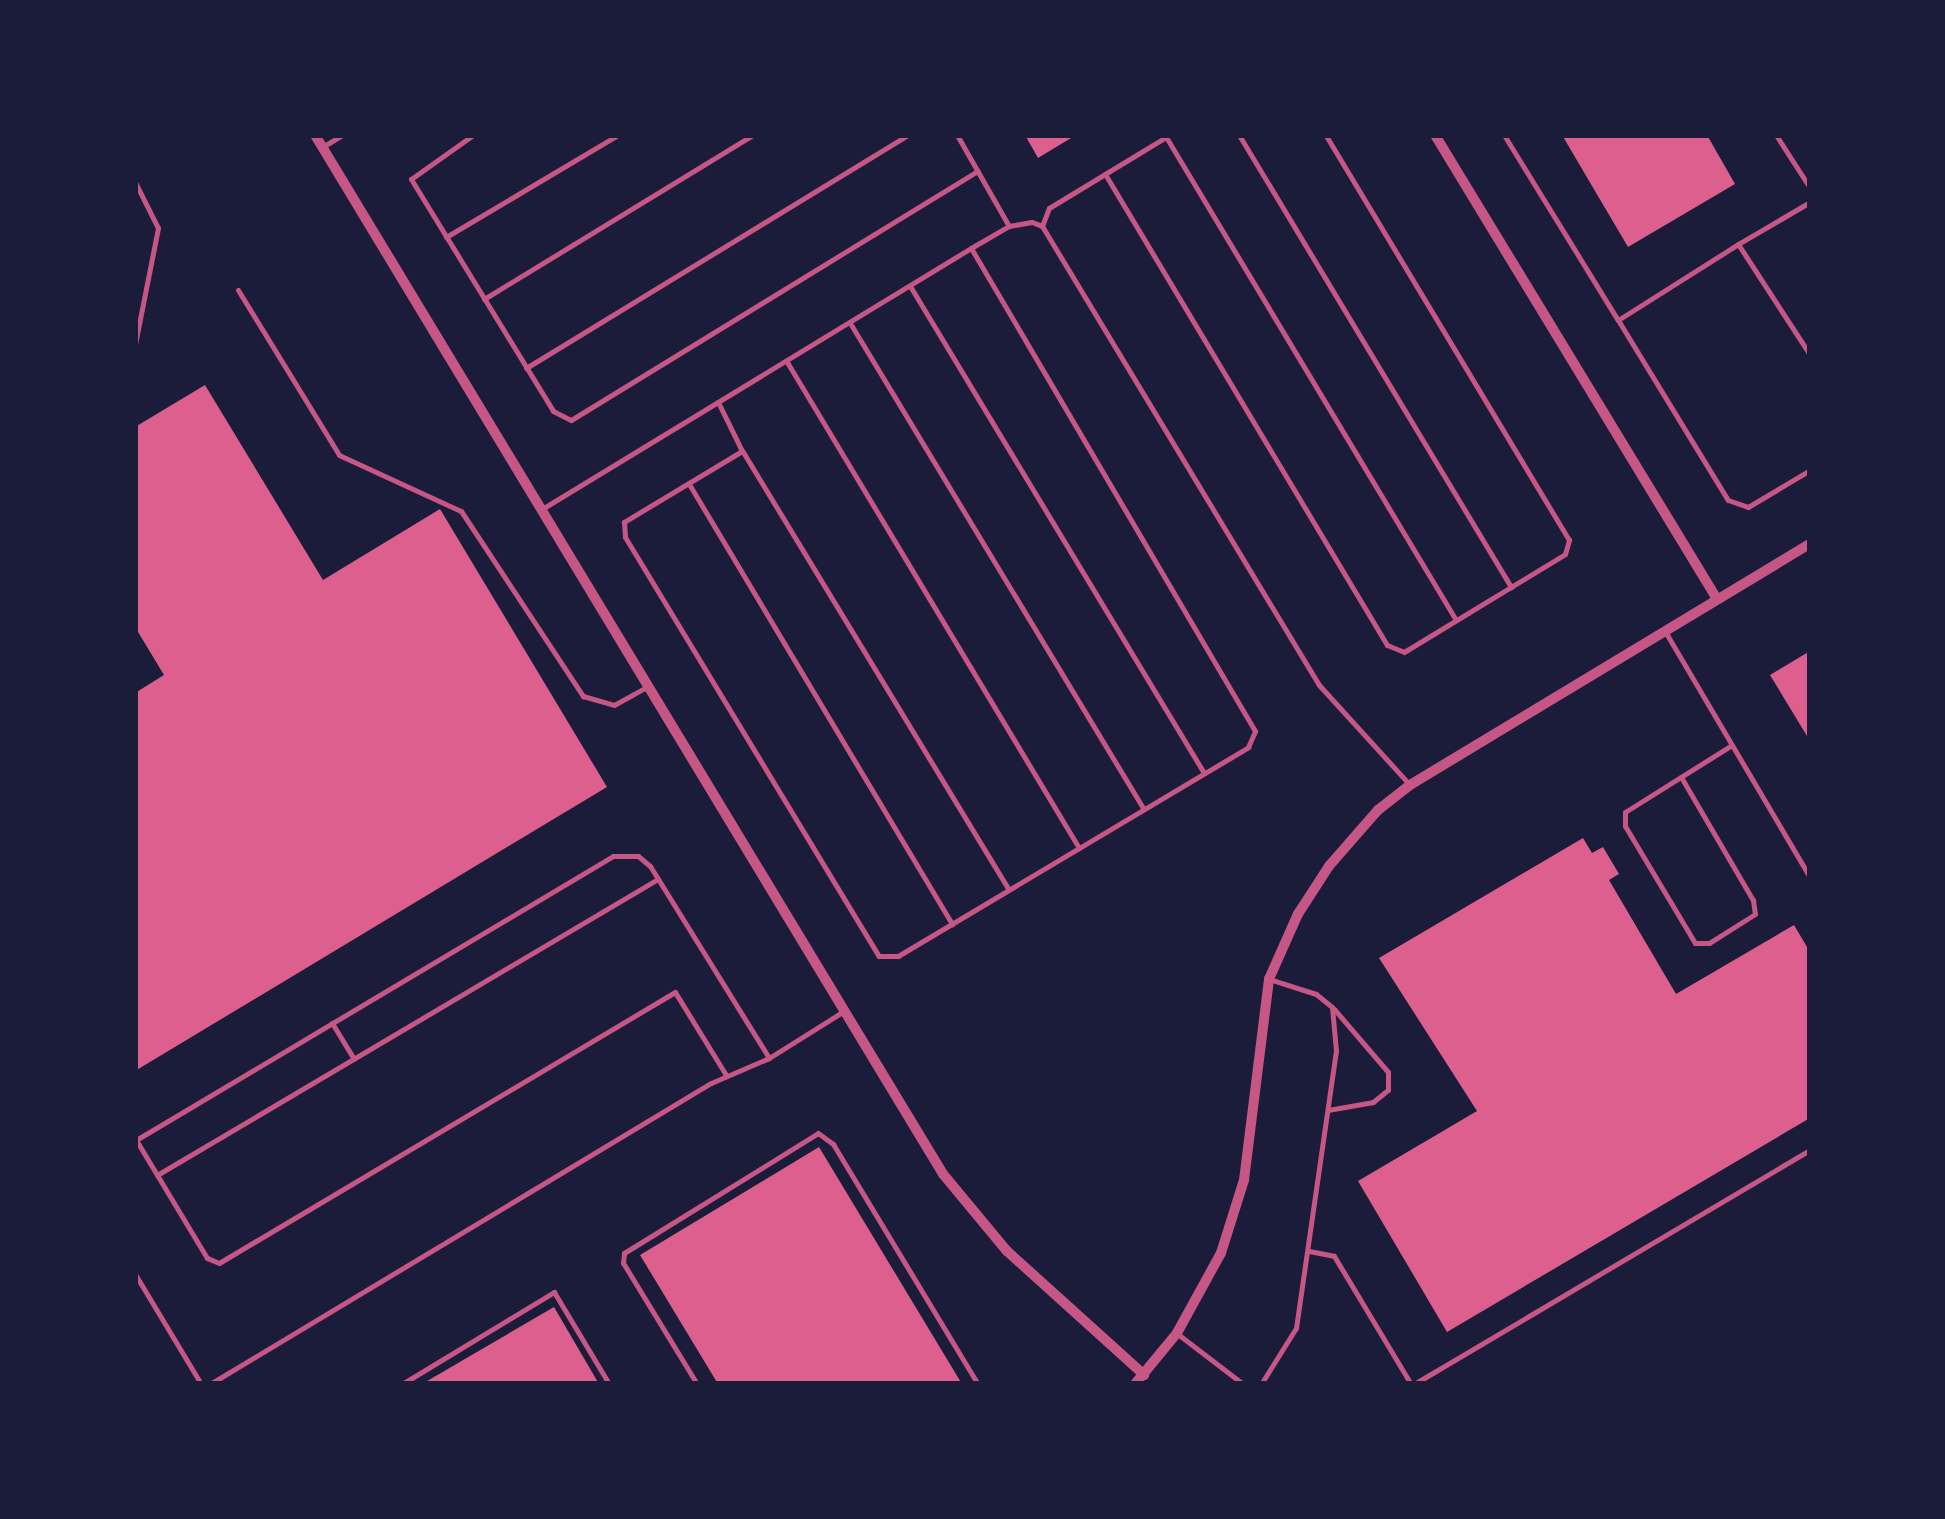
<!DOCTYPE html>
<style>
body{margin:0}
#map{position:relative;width:1945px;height:1519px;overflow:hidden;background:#1b1b3a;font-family:"IBM Plex Sans",sans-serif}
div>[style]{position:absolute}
.building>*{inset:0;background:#dd5f8e}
.service>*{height:5px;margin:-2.5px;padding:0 2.5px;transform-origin:2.5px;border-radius:2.5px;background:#c65784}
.minor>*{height:10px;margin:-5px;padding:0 5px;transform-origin:5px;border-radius:5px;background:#c65784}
span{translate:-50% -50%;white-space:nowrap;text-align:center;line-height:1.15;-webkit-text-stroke:10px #1b1b3a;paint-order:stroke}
.frame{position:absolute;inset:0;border:138px solid #1b1b3a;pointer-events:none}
</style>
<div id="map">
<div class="building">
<i style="clip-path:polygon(1025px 135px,1076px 135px,1038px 158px)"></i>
<i style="clip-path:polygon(1562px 135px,1707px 135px,1735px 184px,1628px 247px)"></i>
<i style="clip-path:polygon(205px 385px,323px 580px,440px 509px,607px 787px,135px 1071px,135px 693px,164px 675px,135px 627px,135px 427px)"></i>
<i style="clip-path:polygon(1810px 651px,1810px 741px,1770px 675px)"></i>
<i style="clip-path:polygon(1583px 838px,1592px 853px,1603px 847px,1619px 874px,1609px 880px,1676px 994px,1794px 925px,1810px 952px,1810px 1118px,1447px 1332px,1358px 1181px,1477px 1111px,1379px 958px)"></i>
<i style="clip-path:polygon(819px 1147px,962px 1384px,718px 1384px,640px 1255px)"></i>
<i style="clip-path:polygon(554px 1307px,599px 1384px,422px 1384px)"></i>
</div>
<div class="service">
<i style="left:473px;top:135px;width:76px;rotate:144.6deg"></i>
<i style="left:411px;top:179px;width:272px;rotate:58.5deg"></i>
<i style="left:553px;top:411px;width:20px;rotate:27deg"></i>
<i style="left:571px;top:420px;width:477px;rotate:-31.5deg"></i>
<i style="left:957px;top:135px;width:105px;rotate:60.3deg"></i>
<i style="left:1239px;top:135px;width:528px;rotate:58.96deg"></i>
<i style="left:1504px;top:135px;width:217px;rotate:58.4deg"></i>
<i style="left:1618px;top:320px;width:142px;rotate:-32.3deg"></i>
<i style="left:1776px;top:135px;width:63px;rotate:57.3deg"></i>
<i style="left:1166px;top:137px;width:563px;rotate:59.02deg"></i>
<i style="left:324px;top:146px;width:21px;rotate:-31deg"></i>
<i style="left:1105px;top:174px;width:549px;rotate:59.09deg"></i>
<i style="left:1387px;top:645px;width:18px;rotate:22deg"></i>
<i style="left:1404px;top:652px;width:188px;rotate:-31.3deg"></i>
<i style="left:1565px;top:554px;width:15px;rotate:-74deg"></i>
<i style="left:1569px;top:540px;width:472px;rotate:-121deg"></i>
<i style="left:135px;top:182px;width:51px;rotate:63.4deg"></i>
<i style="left:158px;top:228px;width:118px;rotate:101.2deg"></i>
<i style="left:1810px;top:202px;width:83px;rotate:149.7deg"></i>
<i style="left:1738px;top:244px;width:132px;rotate:57deg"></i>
<i style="left:1042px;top:226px;width:19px;rotate:-69deg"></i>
<i style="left:1049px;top:208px;width:140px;rotate:-31.3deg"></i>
<i style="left:446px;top:237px;width:200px;rotate:-30.7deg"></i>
<i style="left:910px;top:286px;width:569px;rotate:58.88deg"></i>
<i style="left:238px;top:290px;width:193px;rotate:58.5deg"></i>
<i style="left:339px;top:455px;width:134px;rotate:24.7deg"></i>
<i style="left:461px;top:511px;width:222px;rotate:56.6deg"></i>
<i style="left:583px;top:696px;width:32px;rotate:16deg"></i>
<i style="left:614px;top:705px;width:38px;rotate:-29deg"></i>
<i style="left:484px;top:299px;width:315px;rotate:-31.4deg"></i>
<i style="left:1618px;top:320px;width:211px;rotate:58.6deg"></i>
<i style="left:1728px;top:500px;width:21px;rotate:19deg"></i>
<i style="left:1748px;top:507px;width:72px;rotate:-30.8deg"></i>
<i style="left:850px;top:323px;width:567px;rotate:58.86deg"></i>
<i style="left:787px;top:362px;width:567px;rotate:59deg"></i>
<i style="left:526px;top:368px;width:447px;rotate:-31.4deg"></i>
<i style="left:718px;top:402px;width:55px;rotate:63.9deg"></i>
<i style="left:742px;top:451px;width:138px;rotate:149deg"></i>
<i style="left:624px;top:522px;width:15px;rotate:86deg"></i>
<i style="left:625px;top:537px;width:490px;rotate:58.8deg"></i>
<i style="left:879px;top:956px;width:19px"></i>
<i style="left:898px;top:956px;width:408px;rotate:-30.8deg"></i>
<i style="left:1248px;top:747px;width:17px;rotate:-66deg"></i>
<i style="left:1255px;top:731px;width:560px;rotate:-120.46deg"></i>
<i style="left:743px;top:452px;width:512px;rotate:58.73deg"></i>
<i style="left:689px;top:484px;width:513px;rotate:59.13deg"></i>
<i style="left:542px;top:509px;width:502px;rotate:-31.32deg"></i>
<i style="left:971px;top:248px;width:44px;rotate:-30.1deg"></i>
<i style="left:1009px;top:226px;width:23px;rotate:-10deg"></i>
<i style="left:1032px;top:222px;width:11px;rotate:22deg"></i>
<i style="left:1042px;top:226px;width:536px;rotate:58.89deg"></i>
<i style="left:1319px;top:685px;width:135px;rotate:47.7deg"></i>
<i style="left:1666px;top:633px;width:283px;rotate:59.5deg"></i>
<i style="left:1681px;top:777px;width:143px;rotate:59.7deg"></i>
<i style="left:1753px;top:900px;width:14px;rotate:82deg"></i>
<i style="left:1755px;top:914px;width:54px;rotate:147.8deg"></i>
<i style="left:1709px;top:943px;width:14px;rotate:180deg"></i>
<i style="left:1695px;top:943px;width:136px;rotate:-120.9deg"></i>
<i style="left:1625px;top:826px;width:14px;rotate:-90deg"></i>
<i style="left:1625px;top:812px;width:126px;rotate:-32.1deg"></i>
<i style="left:332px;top:1023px;width:42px;rotate:58.6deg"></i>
<i style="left:726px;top:1075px;width:97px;rotate:-121.6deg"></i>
<i style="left:675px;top:992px;width:530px;rotate:149.28deg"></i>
<i style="left:219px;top:1263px;width:13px;rotate:-157deg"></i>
<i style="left:207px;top:1258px;width:138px;rotate:-121deg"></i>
<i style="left:136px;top:1140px;width:555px;rotate:-30.77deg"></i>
<i style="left:613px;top:856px;width:25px"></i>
<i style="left:638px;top:856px;width:16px;rotate:40deg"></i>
<i style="left:650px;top:866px;width:226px;rotate:58.2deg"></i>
<i style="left:1328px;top:1110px;width:46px;rotate:-10.1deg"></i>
<i style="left:1373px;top:1102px;width:19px;rotate:-39deg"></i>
<i style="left:1388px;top:1090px;width:18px;rotate:-90deg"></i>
<i style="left:1388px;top:1072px;width:83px;rotate:-130.6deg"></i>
<i style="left:157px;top:1175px;width:582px;rotate:-30.58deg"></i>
<i style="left:1309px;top:1251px;width:25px;rotate:11deg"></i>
<i style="left:1334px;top:1256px;width:149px;rotate:59deg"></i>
<i style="left:135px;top:1274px;width:128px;rotate:59deg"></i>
<i style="left:1179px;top:1335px;width:81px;rotate:37.4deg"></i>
<i style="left:210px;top:1384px;width:584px;rotate:-31deg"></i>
<i style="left:711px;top:1083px;width:63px;rotate:-23.3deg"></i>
<i style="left:769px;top:1058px;width:89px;rotate:-32.1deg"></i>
<i style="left:402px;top:1384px;width:178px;rotate:-31.2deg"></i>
<i style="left:554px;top:1292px;width:107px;rotate:59.1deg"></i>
<i style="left:697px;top:1384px;width:142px;rotate:-121.4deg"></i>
<i style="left:623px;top:1263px;width:10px;rotate:-84deg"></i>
<i style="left:624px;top:1253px;width:228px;rotate:-31.7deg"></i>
<i style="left:818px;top:1133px;width:19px;rotate:36deg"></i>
<i style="left:833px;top:1144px;width:280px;rotate:58.9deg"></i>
<i style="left:1261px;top:1384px;width:66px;rotate:-58deg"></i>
<i style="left:1296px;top:1328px;width:280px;rotate:-81.8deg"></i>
<i style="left:1336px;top:1051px;width:44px;rotate:-95.2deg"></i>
<i style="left:1332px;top:1007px;width:21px;rotate:-141deg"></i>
<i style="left:1316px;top:994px;width:49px;rotate:-162.3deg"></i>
<i style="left:1414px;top:1384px;width:460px;rotate:-30.6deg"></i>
</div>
<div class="minor">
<i style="left:315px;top:135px;width:1214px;rotate:58.85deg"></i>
<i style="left:943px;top:1174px;width:100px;rotate:50.3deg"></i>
<i style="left:1007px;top:1251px;width:185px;rotate:42.1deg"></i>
<i style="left:1435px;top:135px;width:543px;rotate:58.71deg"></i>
<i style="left:1135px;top:1384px;width:66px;rotate:-50.5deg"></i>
<i style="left:1177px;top:1333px;width:91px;rotate:-61.2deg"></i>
<i style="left:1221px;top:1253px;width:77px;rotate:-72.5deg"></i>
<i style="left:1244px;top:1180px;width:203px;rotate:-82.9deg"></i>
<i style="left:1269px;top:979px;width:71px;rotate:-66deg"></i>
<i style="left:1298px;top:914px;width:57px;rotate:-57.1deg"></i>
<i style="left:1329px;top:866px;width:74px;rotate:-48.8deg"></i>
<i style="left:1378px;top:810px;width:41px;rotate:-38deg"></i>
<i style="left:1410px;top:785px;width:467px;rotate:-31.1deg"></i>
</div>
<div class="frame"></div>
</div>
